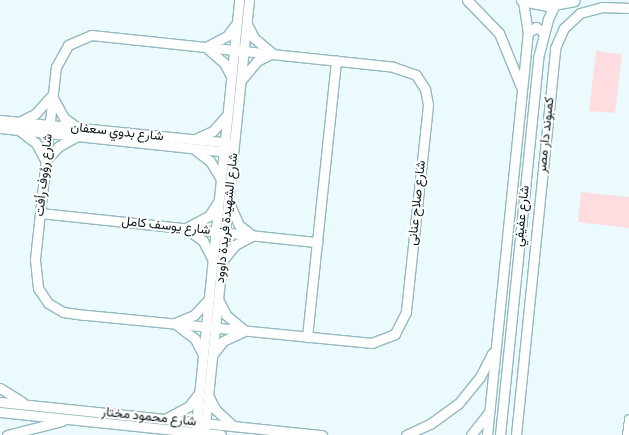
<!DOCTYPE html>
<meta charset="utf-8">
<style>
body{margin:0}
#map{position:relative;width:629px;height:435px;overflow:hidden;background:#ebfafd;font-family:"Source Sans 3",Vazirmatn,sans-serif}
div>[style]{position:absolute}
.green>*{inset:0;background:#fedcdf}
.roads{filter:drop-shadow(1px 0 #94b9c0) drop-shadow(-1px 0 #94b9c0) drop-shadow(0 1px #94b9c0) drop-shadow(0 -1px #94b9c0)}
.minor>*{height:9px;margin:-4.5px;padding:0 4.5px;transform-origin:4.5px;border-radius:4.5px;background:#fff}
.major>*{height:11px;margin:-5.5px;padding:0 5.5px;transform-origin:5.5px;border-radius:5.5px;background:#fff}
span{translate:-50% -50%;white-space:nowrap;text-align:center;line-height:1.15;-webkit-text-stroke:4px #fff;paint-order:stroke}
.street-label{font-size:13px;color:#09171a}
</style>
<div id="map">
<div class="green">
<i style="clip-path:polygon(596px 51px,622px 54px,615px 113px,589px 111px)"></i>
<i style="clip-path:polygon(581px 192px,629px 197px,629px 228px,578px 222px)"></i>
</div>
<div class="roads">
<div class="minor">
<i style="left:467px;top:0;width:46px;rotate:45.9deg"></i>
<i style="left:499px;top:33px;width:58px;rotate:67.8deg"></i>
<i style="left:247px;top:24px;width:16px;rotate:63deg"></i>
<i style="left:254px;top:38px;width:23px;rotate:40deg"></i>
<i style="left:528px;top:33px;width:10px;rotate:-37deg"></i>
<i style="left:536px;top:27px;width:10px;rotate:37deg"></i>
<i style="left:91px;top:35px;width:304px;rotate:6deg"></i>
<i style="left:393px;top:67px;width:24px;rotate:19deg"></i>
<i style="left:416px;top:75px;width:17px;rotate:57deg"></i>
<i style="left:425px;top:89px;width:16px;rotate:79deg"></i>
<i style="left:428px;top:105px;width:208px;rotate:96.1deg"></i>
<i style="left:406px;top:312px;width:25px;rotate:117deg"></i>
<i style="left:395px;top:334px;width:25px;rotate:159deg"></i>
<i style="left:372px;top:343px;width:289px;rotate:-174.4deg"></i>
<i style="left:84px;top:315px;width:21px;rotate:-172deg"></i>
<i style="left:63px;top:312px;width:17px;rotate:-149deg"></i>
<i style="left:48px;top:303px;width:18px;rotate:-124deg"></i>
<i style="left:38px;top:288px;width:29px;rotate:-96deg"></i>
<i style="left:35px;top:259px;width:193px;rotate:-83.8deg"></i>
<i style="left:56px;top:67px;width:25px;rotate:-61deg"></i>
<i style="left:68px;top:45px;width:25px;rotate:-23deg"></i>
<i style="left:208px;top:46px;width:21px;rotate:-28deg"></i>
<i style="left:227px;top:36px;width:15px;rotate:-53deg"></i>
<i style="left:208px;top:49px;width:21px;rotate:41deg"></i>
<i style="left:224px;top:63px;width:15px;rotate:62deg"></i>
<i style="left:242px;top:79px;width:23px;rotate:-50deg"></i>
<i style="left:257px;top:61px;width:16px;rotate:-27deg"></i>
<i style="left:53px;top:98px;width:23px;rotate:61deg"></i>
<i style="left:64px;top:118px;width:16px;rotate:35deg"></i>
<i style="left:0;top:120px;width:230px;rotate:5.7deg"></i>
<i style="left:21px;top:121px;width:16px;rotate:-27deg"></i>
<i style="left:35px;top:114px;width:24px;rotate:-48deg"></i>
<i style="left:0;top:128px;width:230px;rotate:6deg"></i>
<i style="left:20px;top:131px;width:20px;rotate:37deg"></i>
<i style="left:36px;top:143px;width:19px;rotate:62deg"></i>
<i style="left:197px;top:138px;width:17px;rotate:-24deg"></i>
<i style="left:213px;top:131px;width:21px;rotate:-49deg"></i>
<i style="left:194px;top:149px;width:20px;rotate:37deg"></i>
<i style="left:210px;top:161px;width:21px;rotate:59deg"></i>
<i style="left:46px;top:160px;width:19px;rotate:-47deg"></i>
<i style="left:59px;top:146px;width:19px;rotate:-28deg"></i>
<i style="left:230px;top:205px;width:22px;rotate:66deg"></i>
<i style="left:239px;top:225px;width:16px;rotate:38deg"></i>
<i style="left:40px;top:213px;width:279px;rotate:6deg"></i>
<i style="left:186px;top:228px;width:26px;rotate:-28deg"></i>
<i style="left:209px;top:216px;width:15px;rotate:-58deg"></i>
<i style="left:188px;top:230px;width:19px;rotate:36deg"></i>
<i style="left:203px;top:241px;width:20px;rotate:63deg"></i>
<i style="left:223px;top:260px;width:19px;rotate:-51deg"></i>
<i style="left:235px;top:245px;width:19px;rotate:-28deg"></i>
<i style="left:219px;top:301px;width:16px;rotate:63deg"></i>
<i style="left:226px;top:315px;width:23px;rotate:40deg"></i>
<i style="left:175px;top:323px;width:21px;rotate:-23deg"></i>
<i style="left:194px;top:315px;width:22px;rotate:-47deg"></i>
<i style="left:178px;top:326px;width:21px;rotate:37deg"></i>
<i style="left:195px;top:339px;width:18px;rotate:63deg"></i>
<i style="left:307px;top:337px;width:278px;rotate:-84deg"></i>
<i style="left:213px;top:354px;width:16px;rotate:-52deg"></i>
<i style="left:223px;top:341px;width:21px;rotate:-25deg"></i>
<i style="left:0;top:388px;width:26px;rotate:32deg"></i>
<i style="left:209px;top:397px;width:13px;rotate:63deg"></i>
<i style="left:215px;top:409px;width:23px;rotate:43deg"></i>
<i style="left:0;top:402px;width:324px;rotate:5.9deg"></i>
<i style="left:0;top:412px;width:222px;rotate:5.9deg"></i>
<i style="left:165px;top:419px;width:27px;rotate:-28deg"></i>
<i style="left:189px;top:406px;width:16px;rotate:-52deg"></i>
<i style="left:7px;top:435px;width:57px;rotate:-14.3deg"></i>
<i style="left:195px;top:435px;width:437px;rotate:-84.2deg"></i>
<i style="left:204px;top:435px;width:437px;rotate:-84.1deg"></i>
<i style="left:406px;top:435px;width:26px;rotate:-25deg"></i>
<i style="left:430px;top:424px;width:34px;rotate:-36deg"></i>
<i style="left:458px;top:404px;width:35px;rotate:-51deg"></i>
<i style="left:480px;top:377px;width:27px;rotate:-63deg"></i>
<i style="left:471px;top:435px;width:28px;rotate:-52deg"></i>
<i style="left:487px;top:435px;width:404px;rotate:-84.2deg"></i>
<i style="left:528px;top:33px;width:33px;rotate:-99deg"></i>
<i style="left:500px;top:435px;width:379px;rotate:-84.2deg"></i>
<i style="left:538px;top:58px;width:40px;rotate:-75.6deg"></i>
<i style="left:548px;top:19px;width:21px;rotate:-65deg"></i>
<i style="left:516px;top:435px;width:389px;rotate:-84.2deg"></i>
<i style="left:555px;top:48px;width:22px;rotate:-66deg"></i>
<i style="left:564px;top:28px;width:22px;rotate:-43deg"></i>
<i style="left:580px;top:13px;width:23px;rotate:-15deg"></i>
<i style="left:602px;top:7px;width:27px;rotate:2deg"></i>
<i style="left:627px;top:435px;width:16px;rotate:-83deg"></i>
</div>
<div class="major">
<i style="left:522px;top:0;width:25px;rotate:11deg"></i>
<i style="left:547px;top:5px;width:27px;rotate:-10deg"></i>
</div>
</div>
<div class="street-label">
<span style="left:117px;top:132px;rotate:6deg">شارع بدوي سعفان</span>
<span style="left:546px;top:135px;rotate:-84deg">كمبوند دار مصر</span>
<span style="left:44px;top:175px;rotate:-84deg">شارع رؤوف رأفت</span>
<span style="left:417px;top:203px;rotate:-84deg">شارع صلاح عنانى</span>
<span style="left:522px;top:216px;rotate:-84deg">شارع عفيفي</span>
<span style="left:227px;top:218px;rotate:-84deg">شارع الشهيدة فريدة داوود</span>
<span style="left:166px;top:226px;rotate:6deg">شارع يوسف كامل</span>
<span style="left:149px;top:417px;rotate:6deg">شارع محمود مختار</span>
</div>
</div>
